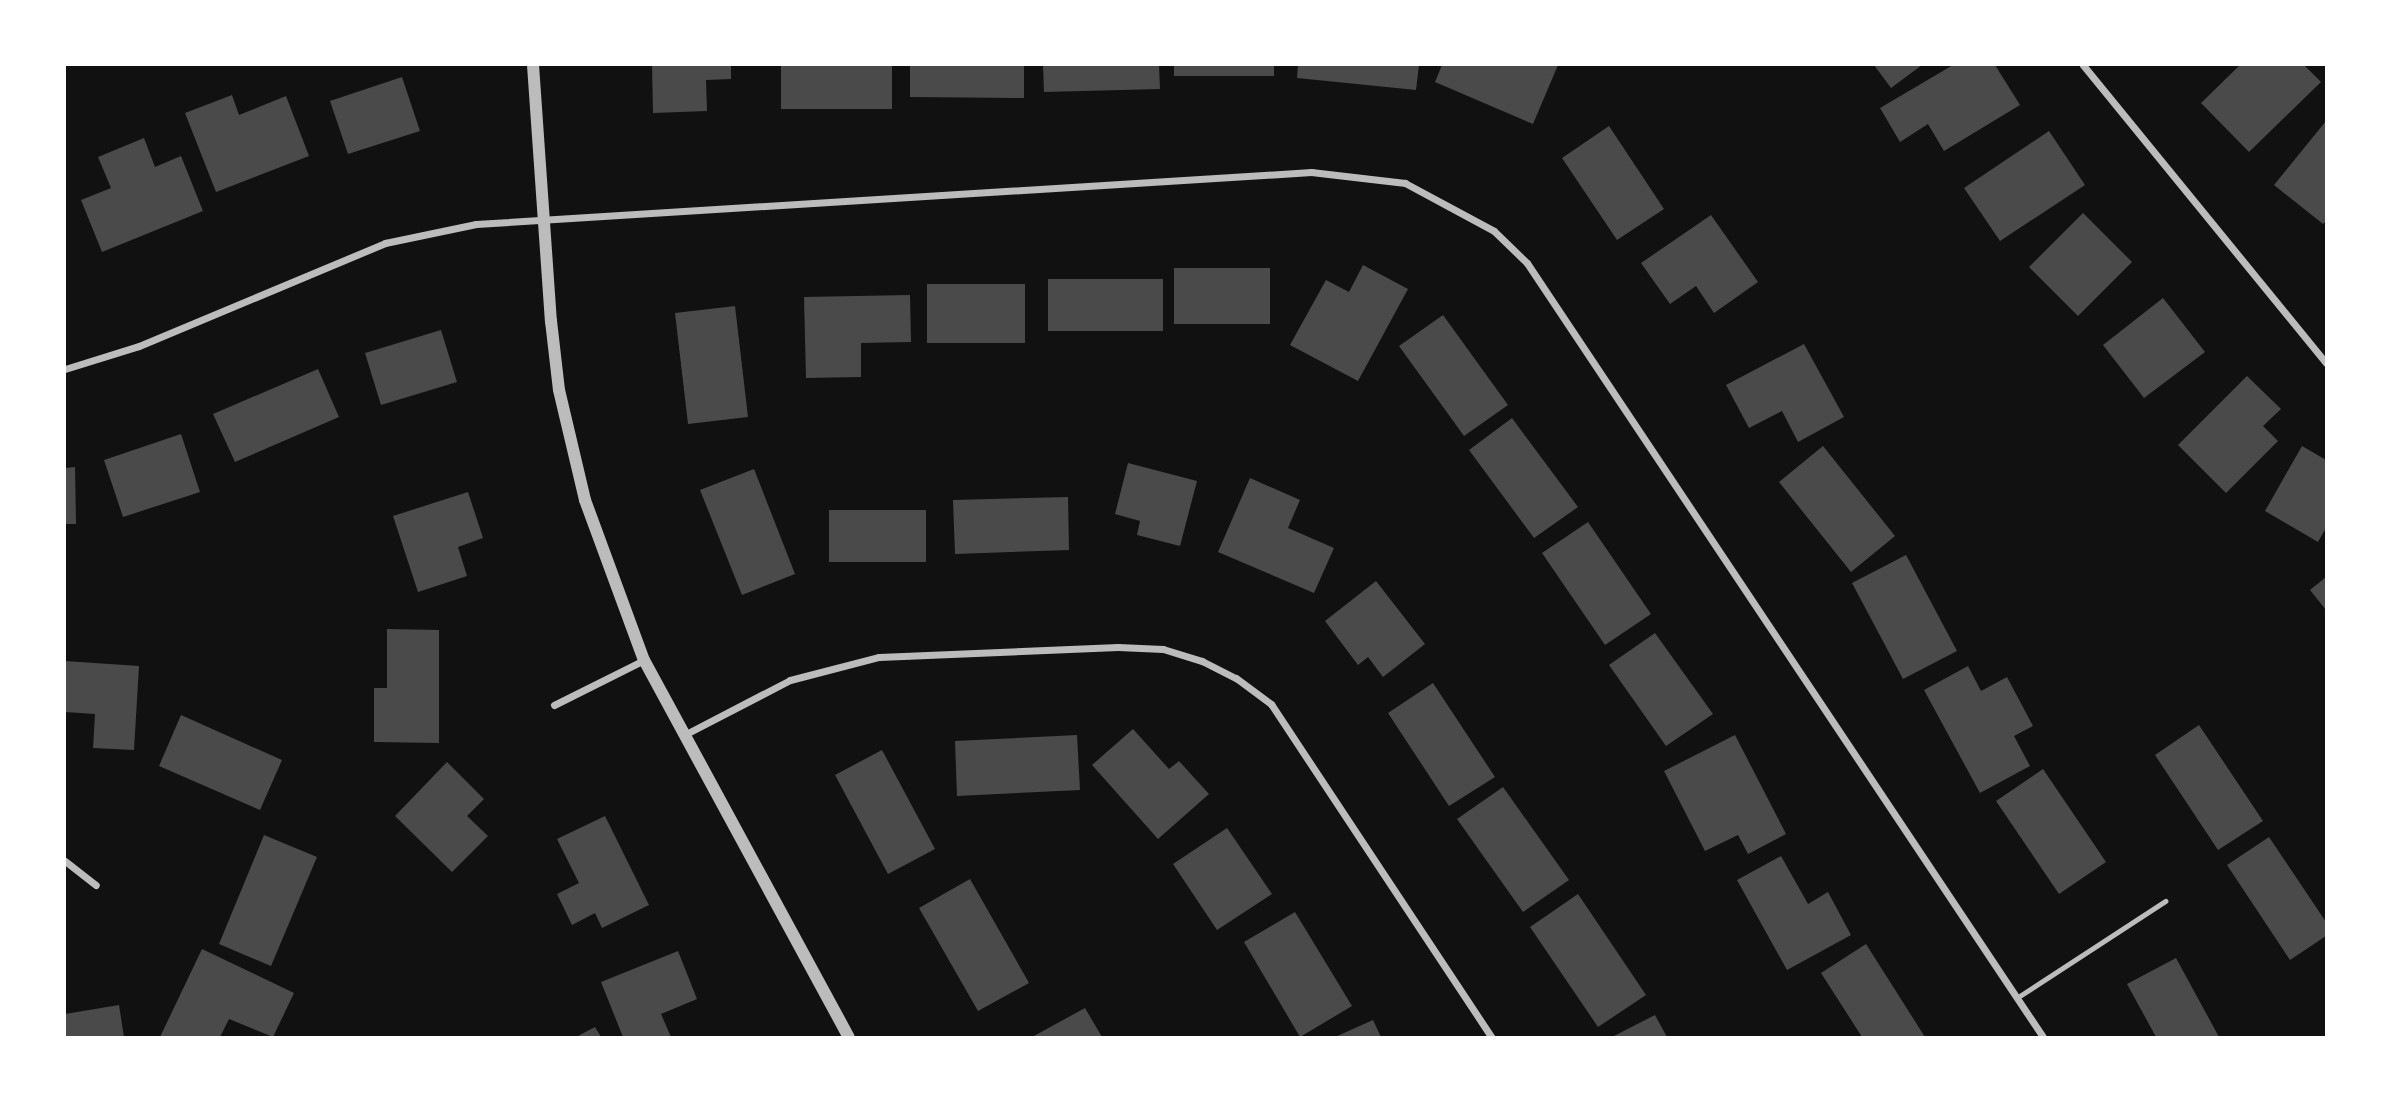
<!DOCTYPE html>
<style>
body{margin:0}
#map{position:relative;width:2391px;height:1102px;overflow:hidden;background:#111;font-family:"Varela Round",sans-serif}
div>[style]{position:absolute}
.building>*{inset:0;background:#4a4a4a}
.service>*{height:5px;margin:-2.5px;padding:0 2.5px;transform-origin:2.5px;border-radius:2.5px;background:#bcbcbc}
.minor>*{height:7px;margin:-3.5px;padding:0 3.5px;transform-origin:3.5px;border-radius:3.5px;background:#bcbcbc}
.tertiary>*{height:12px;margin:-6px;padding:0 6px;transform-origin:6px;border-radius:6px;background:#bcbcbc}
span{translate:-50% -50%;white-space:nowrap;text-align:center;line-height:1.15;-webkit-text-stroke:6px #fff;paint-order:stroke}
.frame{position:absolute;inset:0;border:66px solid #fff;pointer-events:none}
</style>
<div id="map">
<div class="building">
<i style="clip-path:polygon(652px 65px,731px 65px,731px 79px,706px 80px,707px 111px,653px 113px)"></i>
<i style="clip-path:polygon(781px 65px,892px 65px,892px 109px,781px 109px)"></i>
<i style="clip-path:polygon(910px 65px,1024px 65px,1024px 98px,910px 97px)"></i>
<i style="clip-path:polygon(1043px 65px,1159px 65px,1160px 89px,1044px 92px)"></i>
<i style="clip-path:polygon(1174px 65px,1274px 65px,1274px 76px,1174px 76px)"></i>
<i style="clip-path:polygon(1298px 65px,1419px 65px,1416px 90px,1297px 78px)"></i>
<i style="clip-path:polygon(1442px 65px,1558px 65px,1533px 124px,1435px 82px)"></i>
<i style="clip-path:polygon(1874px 65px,1922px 65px,1891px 88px)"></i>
<i style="clip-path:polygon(1953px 65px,1995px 65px,2020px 105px,1944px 151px,1928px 124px,1900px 142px,1880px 108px)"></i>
<i style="clip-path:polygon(2240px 65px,2304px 65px,2321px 82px,2249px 152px,2201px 103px)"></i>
<i style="clip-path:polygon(402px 77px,420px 131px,348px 154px,330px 101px)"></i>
<i style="clip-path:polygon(232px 95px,239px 115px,286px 96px,309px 156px,216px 192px,185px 113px)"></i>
<i style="clip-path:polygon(2326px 121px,2326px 221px,2323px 224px,2274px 185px)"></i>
<i style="clip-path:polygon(1609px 126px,1664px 209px,1617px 240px,1562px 158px)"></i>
<i style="clip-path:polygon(2049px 131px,2085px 185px,2000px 241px,1964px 188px)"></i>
<i style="clip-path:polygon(144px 138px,155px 167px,181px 156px,203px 211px,102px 252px,81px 200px,111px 188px,98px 157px)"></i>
<i style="clip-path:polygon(2083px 213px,2132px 262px,2078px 316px,2029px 267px)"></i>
<i style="clip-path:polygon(1711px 215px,1758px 282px,1714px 313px,1696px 286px,1670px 304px,1641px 263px)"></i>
<i style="clip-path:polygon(1363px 265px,1408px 289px,1358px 381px,1290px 345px,1326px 280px,1349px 292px)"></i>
<i style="clip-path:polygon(1174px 268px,1270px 268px,1270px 324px,1174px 324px)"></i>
<i style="clip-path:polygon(1048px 279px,1163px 279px,1163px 331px,1048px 331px)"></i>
<i style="clip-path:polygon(927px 284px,1025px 284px,1025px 343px,927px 343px)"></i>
<i style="clip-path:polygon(910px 295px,911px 342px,861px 343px,861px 377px,806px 378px,804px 297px)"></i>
<i style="clip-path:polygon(2163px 298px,2205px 352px,2144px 398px,2103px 345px)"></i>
<i style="clip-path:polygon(735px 306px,748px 417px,688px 424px,675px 313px)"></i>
<i style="clip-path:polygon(1443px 315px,1508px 405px,1464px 436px,1399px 346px)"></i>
<i style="clip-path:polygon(441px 330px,457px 382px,381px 405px,365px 353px)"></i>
<i style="clip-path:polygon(1804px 344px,1844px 417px,1798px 442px,1782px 411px,1749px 428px,1726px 385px)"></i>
<i style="clip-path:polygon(318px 369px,339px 417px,235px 462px,213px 414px)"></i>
<i style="clip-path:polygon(2247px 376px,2281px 409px,2263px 426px,2278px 441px,2226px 493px,2178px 445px)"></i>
<i style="clip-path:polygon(1512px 418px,1578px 507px,1534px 538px,1469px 450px)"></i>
<i style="clip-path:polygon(181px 434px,200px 492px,123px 517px,104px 460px)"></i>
<i style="clip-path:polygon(1823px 446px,1895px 536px,1851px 572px,1779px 482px)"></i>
<i style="clip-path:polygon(2302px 446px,2326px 460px,2326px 528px,2318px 542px,2265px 511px)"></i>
<i style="clip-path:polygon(1128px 463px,1197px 481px,1180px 546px,1137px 535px,1140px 521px,1115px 514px)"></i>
<i style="clip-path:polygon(75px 467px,76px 524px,65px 524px,65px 468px)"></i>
<i style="clip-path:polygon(754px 469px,795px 574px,742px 595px,700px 490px)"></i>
<i style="clip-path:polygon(1250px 478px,1300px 500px,1288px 528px,1334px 548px,1314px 593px,1218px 552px)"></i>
<i style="clip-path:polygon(468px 492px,483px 538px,458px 547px,467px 576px,418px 592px,393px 516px)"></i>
<i style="clip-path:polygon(1068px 497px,1069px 550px,955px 554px,953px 500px)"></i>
<i style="clip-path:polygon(829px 510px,926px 510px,926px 562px,829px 562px)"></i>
<i style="clip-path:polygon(1588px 522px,1651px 614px,1605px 645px,1542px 553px)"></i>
<i style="clip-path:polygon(1906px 555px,1957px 651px,1903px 679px,1852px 583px)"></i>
<i style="clip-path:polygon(2326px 577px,2326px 610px,2310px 590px)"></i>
<i style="clip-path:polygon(1376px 581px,1425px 644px,1383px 677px,1368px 657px,1358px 665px,1325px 621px)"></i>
<i style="clip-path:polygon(387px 629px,439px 630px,439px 743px,374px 742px,374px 688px,387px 688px)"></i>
<i style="clip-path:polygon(1655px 633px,1713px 714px,1666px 746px,1609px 665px)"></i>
<i style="clip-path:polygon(65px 661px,139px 666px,134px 750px,93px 748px,95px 714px,65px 712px)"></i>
<i style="clip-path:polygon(1968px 666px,1981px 691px,2007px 677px,2033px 726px,2014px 736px,2030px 766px,1980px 793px,1924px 690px)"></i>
<i style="clip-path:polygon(1433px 683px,1495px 777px,1449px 806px,1388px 713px)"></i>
<i style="clip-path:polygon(181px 715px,282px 760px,260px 810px,159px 766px)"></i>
<i style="clip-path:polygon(2199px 725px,2263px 821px,2218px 850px,2155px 755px)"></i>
<i style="clip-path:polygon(1133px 729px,1169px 769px,1179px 761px,1209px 794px,1158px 839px,1092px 765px)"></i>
<i style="clip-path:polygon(1077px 735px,1080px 790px,957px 796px,955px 741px)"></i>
<i style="clip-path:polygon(1735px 735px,1786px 834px,1748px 854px,1738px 835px,1705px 851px,1664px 771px)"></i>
<i style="clip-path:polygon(882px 750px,935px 849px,888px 874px,835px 775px)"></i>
<i style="clip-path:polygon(447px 762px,484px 799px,467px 816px,488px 836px,452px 872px,395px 816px)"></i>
<i style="clip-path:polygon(2043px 769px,2106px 862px,2059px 894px,1996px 801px)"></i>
<i style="clip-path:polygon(1503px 787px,1569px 880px,1523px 912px,1457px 819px)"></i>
<i style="clip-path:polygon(605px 816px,649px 905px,602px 928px,595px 913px,572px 925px,557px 894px,579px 883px,557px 839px)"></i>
<i style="clip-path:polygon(1227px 828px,1272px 894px,1217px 930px,1173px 864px)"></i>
<i style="clip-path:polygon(264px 835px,317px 857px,271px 966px,219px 944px)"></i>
<i style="clip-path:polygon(2269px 837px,2326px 922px,2326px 936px,2290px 960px,2227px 865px)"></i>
<i style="clip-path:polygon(1781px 856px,1808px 904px,1828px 892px,1851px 935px,1787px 970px,1737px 880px)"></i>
<i style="clip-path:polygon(970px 879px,1029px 983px,978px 1011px,919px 908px)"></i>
<i style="clip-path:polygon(1578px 894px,1646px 995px,1598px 1027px,1530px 927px)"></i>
<i style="clip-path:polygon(1295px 912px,1352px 1006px,1300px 1037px,1244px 942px)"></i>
<i style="clip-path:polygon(1866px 944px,1925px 1037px,1862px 1037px,1821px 973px)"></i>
<i style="clip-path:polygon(202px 949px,294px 993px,273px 1037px,229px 1019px,220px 1037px,160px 1037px)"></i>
<i style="clip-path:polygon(678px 951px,697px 999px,661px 1014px,671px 1037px,623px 1037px,601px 982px)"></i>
<i style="clip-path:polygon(2176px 958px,2219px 1037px,2156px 1037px,2127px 984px)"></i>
<i style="clip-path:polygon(119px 1005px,124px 1037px,65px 1037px,65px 1014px)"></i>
<i style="clip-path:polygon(1085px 1008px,1102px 1037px,1032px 1037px)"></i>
<i style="clip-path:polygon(1655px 1015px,1667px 1037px,1612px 1037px)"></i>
<i style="clip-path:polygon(1373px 1020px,1381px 1037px,1335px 1037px)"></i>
<i style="clip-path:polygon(595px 1027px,601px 1037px,576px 1037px)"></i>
</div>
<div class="service">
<i style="left:2018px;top:997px;width:176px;rotate:-33.1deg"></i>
</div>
<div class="minor">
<i style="left:2083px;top:65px;width:385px;rotate:50.8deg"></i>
<i style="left:65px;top:369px;width:77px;rotate:-17.3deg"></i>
<i style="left:139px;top:346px;width:267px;rotate:-22.7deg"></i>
<i style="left:385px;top:243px;width:93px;rotate:-11.8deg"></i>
<i style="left:476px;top:224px;width:837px;rotate:-3.56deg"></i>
<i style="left:1311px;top:172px;width:95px;rotate:6.7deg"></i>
<i style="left:1405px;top:183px;width:101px;rotate:28.3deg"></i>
<i style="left:1494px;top:231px;width:46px;rotate:44.1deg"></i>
<i style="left:1527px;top:263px;width:930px;rotate:56.31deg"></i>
<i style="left:554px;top:705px;width:101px;rotate:-26.6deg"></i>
<i style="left:684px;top:735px;width:119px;rotate:-27.4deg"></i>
<i style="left:790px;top:680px;width:92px;rotate:-14.5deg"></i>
<i style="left:879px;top:657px;width:239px;rotate:-2.4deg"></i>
<i style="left:1118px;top:647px;width:45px;rotate:2.5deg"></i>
<i style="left:1163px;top:649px;width:41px;rotate:17.1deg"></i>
<i style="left:1202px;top:661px;width:38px;rotate:27deg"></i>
<i style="left:1236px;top:678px;width:44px;rotate:36.6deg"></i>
<i style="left:1271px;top:704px;width:399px;rotate:56.5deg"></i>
<i style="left:65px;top:861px;width:39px;rotate:38deg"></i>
</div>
<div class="tertiary">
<i style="left:533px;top:65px;width:257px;rotate:86deg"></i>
<i style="left:551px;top:321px;width:69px;rotate:83.4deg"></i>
<i style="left:559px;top:390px;width:113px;rotate:76.7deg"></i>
<i style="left:585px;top:500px;width:171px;rotate:69.8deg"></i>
<i style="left:644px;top:660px;width:429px;rotate:61.5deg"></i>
</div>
<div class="frame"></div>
</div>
